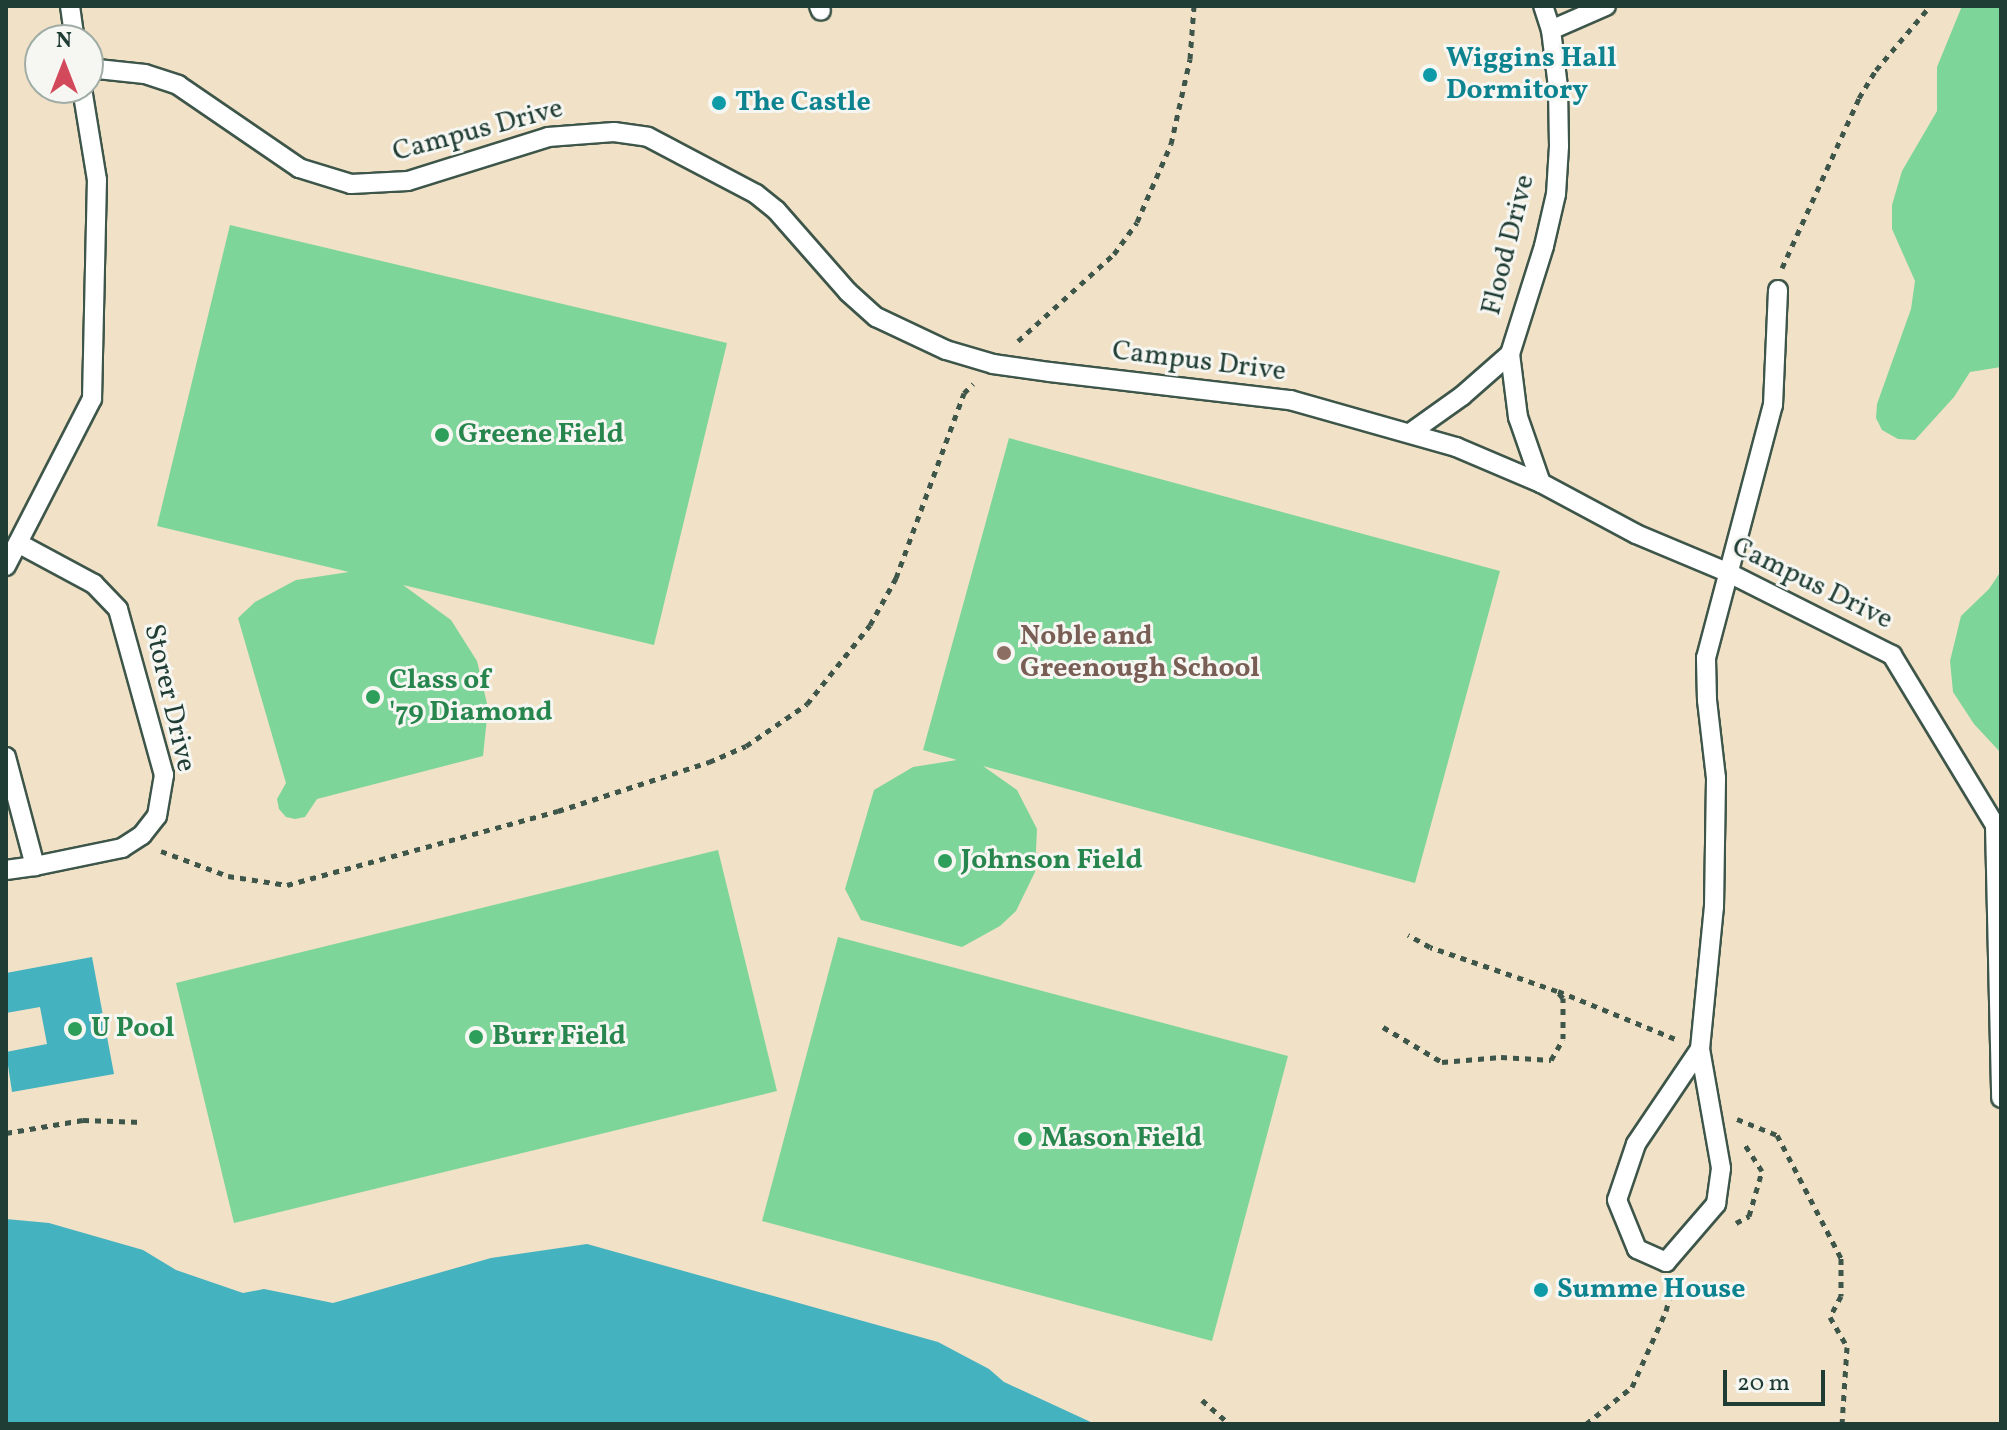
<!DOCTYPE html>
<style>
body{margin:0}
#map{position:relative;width:2007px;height:1430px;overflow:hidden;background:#f1e1c6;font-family:Vollkorn,serif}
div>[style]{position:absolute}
.green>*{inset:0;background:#7ed59a}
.water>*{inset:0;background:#44b2bf}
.path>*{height:5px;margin-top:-2.5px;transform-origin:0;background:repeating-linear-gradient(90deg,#3e564a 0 6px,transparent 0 12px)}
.roads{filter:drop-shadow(2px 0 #3e564a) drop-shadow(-2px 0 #3e564a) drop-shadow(0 2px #3e564a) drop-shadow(0 -2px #3e564a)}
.lane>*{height:18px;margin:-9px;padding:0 9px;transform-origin:9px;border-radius:9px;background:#fff}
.dots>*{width:22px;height:22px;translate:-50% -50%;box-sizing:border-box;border:4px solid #f6f6f2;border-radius:50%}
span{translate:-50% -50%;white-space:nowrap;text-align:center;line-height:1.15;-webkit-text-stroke:6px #f6f6f2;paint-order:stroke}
.culture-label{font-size:28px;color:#0d838f;font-weight:700}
.left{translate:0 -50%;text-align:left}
.street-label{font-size:28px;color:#1f3d34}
.leisure-label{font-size:28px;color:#27864d;font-weight:700}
.education-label{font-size:28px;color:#785e54;font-weight:700}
.frame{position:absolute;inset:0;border:8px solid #1f3d34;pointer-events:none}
.north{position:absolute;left:24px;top:24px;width:80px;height:80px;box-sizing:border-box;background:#f6f6f2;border:2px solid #a0aca6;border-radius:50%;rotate:0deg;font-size:22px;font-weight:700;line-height:32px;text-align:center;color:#1f3d34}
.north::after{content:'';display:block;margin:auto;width:28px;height:36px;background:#d1495b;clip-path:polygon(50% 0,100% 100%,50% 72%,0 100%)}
.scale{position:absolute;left:1723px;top:1370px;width:102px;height:36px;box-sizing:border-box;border:4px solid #1f3d34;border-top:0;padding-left:10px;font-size:24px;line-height:28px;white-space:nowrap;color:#1f3d34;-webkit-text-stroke:6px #f6f6f2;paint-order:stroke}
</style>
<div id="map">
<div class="green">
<i style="clip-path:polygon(1962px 6px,2001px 6px,2001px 367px,1970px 372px,1954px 397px,1915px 440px,1898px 439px,1882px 430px,1876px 418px,1877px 404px,1911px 309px,1915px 281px,1892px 229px,1892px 205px,1902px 171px,1937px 111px,1937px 67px)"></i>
<i style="clip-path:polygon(230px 225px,727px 343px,654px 645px,403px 585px,451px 620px,477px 661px,488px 708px,483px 756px,317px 799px,305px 817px,295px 819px,286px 817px,279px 809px,277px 799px,286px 783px,238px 618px,255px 602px,296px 580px,349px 572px,157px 526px)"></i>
<i style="clip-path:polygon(1009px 438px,1500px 571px,1415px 883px,983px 766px,1017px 790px,1037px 829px,1035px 872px,1016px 911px,1000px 926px,962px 947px,861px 920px,845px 889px,874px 790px,913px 767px,957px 760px,923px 750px)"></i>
<i style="clip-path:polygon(2001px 571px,2001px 753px,1974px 724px,1953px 692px,1950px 661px,1961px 616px,1989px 589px)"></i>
<i style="clip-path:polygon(718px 850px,777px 1091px,234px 1223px,176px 983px)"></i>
<i style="clip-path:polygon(838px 937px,1288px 1056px,1212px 1341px,762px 1221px)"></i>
</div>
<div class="water">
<i style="clip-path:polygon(92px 957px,114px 1074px,12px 1092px,6px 1052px,47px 1044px,40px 1007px,6px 1013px,6px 973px)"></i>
<i style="clip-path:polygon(6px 1219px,49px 1223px,143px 1250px,176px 1270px,243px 1293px,264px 1289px,333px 1303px,491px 1258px,587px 1244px,938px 1342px,989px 1369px,1004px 1382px,1095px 1424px,6px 1424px)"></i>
</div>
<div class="path">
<i style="left:1782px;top:268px;width:187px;rotate:-65.6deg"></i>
<i style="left:1859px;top:98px;width:33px;rotate:-59deg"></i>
<i style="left:1876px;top:70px;width:84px;rotate:-49.8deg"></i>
<i style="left:1018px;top:341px;width:130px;rotate:-42.2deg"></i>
<i style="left:1114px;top:254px;width:39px;rotate:-54deg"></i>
<i style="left:1137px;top:222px;width:85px;rotate:-66.4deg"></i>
<i style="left:1171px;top:144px;width:87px;rotate:-77.4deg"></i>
<i style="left:1190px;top:59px;width:53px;rotate:-85.7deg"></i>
<i style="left:161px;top:851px;width:72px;rotate:20.5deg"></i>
<i style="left:228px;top:876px;width:60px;rotate:8.7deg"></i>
<i style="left:287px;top:885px;width:281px;rotate:-15.3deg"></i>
<i style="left:558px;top:811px;width:159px;rotate:-18deg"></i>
<i style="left:709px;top:762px;width:40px;rotate:-23.4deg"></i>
<i style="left:746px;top:746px;width:74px;rotate:-34.5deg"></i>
<i style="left:807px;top:704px;width:101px;rotate:-51.4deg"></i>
<i style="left:870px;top:625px;width:54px;rotate:-61deg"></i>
<i style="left:896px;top:578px;width:197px;rotate:-69.8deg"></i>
<i style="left:964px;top:393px;width:13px;rotate:-45deg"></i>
<i style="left:1558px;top:991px;width:130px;rotate:22.2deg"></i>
<i style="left:1383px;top:1027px;width:69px;rotate:30.7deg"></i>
<i style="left:1442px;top:1062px;width:59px;rotate:-4.8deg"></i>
<i style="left:1501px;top:1057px;width:50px;rotate:3.4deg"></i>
<i style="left:1551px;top:1060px;width:24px;rotate:-60deg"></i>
<i style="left:1563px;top:1039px;width:41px;rotate:-90deg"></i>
<i style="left:1563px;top:998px;width:9px;rotate:-131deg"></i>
<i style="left:1557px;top:991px;width:134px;rotate:-160.9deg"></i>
<i style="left:1430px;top:947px;width:25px;rotate:-151deg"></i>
<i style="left:1737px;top:1119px;width:43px;rotate:21.8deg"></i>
<i style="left:1777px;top:1135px;width:139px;rotate:62.5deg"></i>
<i style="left:1841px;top:1258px;width:38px;rotate:90deg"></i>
<i style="left:1841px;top:1296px;width:24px;rotate:118deg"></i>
<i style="left:1830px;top:1317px;width:34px;rotate:60deg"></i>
<i style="left:1847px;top:1347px;width:77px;rotate:93.7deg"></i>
<i style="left:6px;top:1133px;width:78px;rotate:-9.6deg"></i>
<i style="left:83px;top:1120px;width:60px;rotate:1.9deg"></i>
<i style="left:1736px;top:1223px;width:15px;rotate:-28deg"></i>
<i style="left:1749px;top:1216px;width:47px;rotate:-73.9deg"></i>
<i style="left:1762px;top:1171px;width:33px;rotate:-123deg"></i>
<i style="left:1202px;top:1400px;width:37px;rotate:41deg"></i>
<i style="left:1586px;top:1424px;width:59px;rotate:-38.8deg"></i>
<i style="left:1632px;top:1387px;width:83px;rotate:-65.9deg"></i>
<i style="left:1666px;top:1311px;width:29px;rotate:-76deg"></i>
</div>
<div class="roads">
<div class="lane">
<i style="left:70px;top:6px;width:34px;rotate:82deg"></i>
<i style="left:819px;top:6px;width:5px;rotate:68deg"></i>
<i style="left:1551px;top:30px;width:60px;rotate:-23.6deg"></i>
<i style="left:88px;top:68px;width:57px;rotate:6deg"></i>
<i style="left:145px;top:74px;width:35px;rotate:18deg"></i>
<i style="left:178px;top:85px;width:147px;rotate:34.4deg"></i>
<i style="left:299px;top:168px;width:54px;rotate:17.1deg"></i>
<i style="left:351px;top:184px;width:57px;rotate:-3deg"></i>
<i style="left:408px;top:181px;width:147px;rotate:-17.4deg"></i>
<i style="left:548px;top:137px;width:66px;rotate:-4.3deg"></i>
<i style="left:614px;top:132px;width:34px;rotate:8deg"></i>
<i style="left:648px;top:137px;width:122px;rotate:27.8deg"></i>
<i style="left:756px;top:194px;width:26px;rotate:39deg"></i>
<i style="left:776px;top:210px;width:109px;rotate:48.7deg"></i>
<i style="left:848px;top:292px;width:38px;rotate:42deg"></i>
<i style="left:876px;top:317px;width:77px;rotate:25.2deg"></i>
<i style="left:946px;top:350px;width:49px;rotate:16.6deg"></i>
<i style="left:993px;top:364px;width:58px;rotate:8deg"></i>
<i style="left:1050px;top:372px;width:242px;rotate:6.7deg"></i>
<i style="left:1290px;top:400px;width:173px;rotate:15.8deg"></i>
<i style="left:1456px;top:447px;width:92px;rotate:23deg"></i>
<i style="left:1541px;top:483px;width:108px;rotate:28.2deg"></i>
<i style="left:1636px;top:534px;width:99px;rotate:22.7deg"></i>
<i style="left:1727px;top:572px;width:185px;rotate:26.7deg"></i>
<i style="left:1892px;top:655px;width:199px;rotate:58.8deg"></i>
<i style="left:1995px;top:825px;width:273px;rotate:88.7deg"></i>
<i style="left:1510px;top:354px;width:64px;rotate:82.8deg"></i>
<i style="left:1518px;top:417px;width:70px;rotate:70.8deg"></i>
<i style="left:1410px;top:433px;width:64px;rotate:-35.4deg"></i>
<i style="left:1462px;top:396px;width:64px;rotate:-41.2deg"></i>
<i style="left:1510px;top:354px;width:113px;rotate:-72.5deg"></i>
<i style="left:1544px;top:246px;width:53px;rotate:-77deg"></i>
<i style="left:1556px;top:194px;width:48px;rotate:-86.4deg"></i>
<i style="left:1559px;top:146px;width:59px;rotate:-91deg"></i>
<i style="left:1558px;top:87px;width:57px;rotate:-97deg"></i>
<i style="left:1551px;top:30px;width:25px;rotate:-108deg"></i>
<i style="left:6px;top:566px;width:188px;rotate:-62.8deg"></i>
<i style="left:92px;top:399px;width:219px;rotate:-88.7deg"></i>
<i style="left:97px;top:180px;width:93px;rotate:-99.3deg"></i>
<i style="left:6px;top:757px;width:113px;rotate:75.1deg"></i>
<i style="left:35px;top:866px;width:89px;rotate:-11.7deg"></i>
<i style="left:122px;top:848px;width:24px;rotate:-33deg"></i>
<i style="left:142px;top:835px;width:24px;rotate:-52deg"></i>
<i style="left:157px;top:816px;width:42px;rotate:-80.3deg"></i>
<i style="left:164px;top:775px;width:172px;rotate:-105.5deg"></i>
<i style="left:118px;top:609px;width:35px;rotate:-134deg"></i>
<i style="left:94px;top:584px;width:86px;rotate:-151.7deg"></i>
<i style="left:6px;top:870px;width:29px;rotate:-8deg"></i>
<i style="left:1700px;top:1049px;width:115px;rotate:124deg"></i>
<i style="left:1636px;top:1144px;width:59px;rotate:108.7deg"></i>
<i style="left:1617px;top:1200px;width:53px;rotate:67.8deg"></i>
<i style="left:1637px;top:1249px;width:32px;rotate:24deg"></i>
<i style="left:1666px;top:1262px;width:77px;rotate:-49.2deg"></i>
<i style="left:1716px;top:1204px;width:36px;rotate:-82deg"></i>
<i style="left:1721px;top:1168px;width:121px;rotate:-100deg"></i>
<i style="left:1700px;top:1049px;width:143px;rotate:-84.4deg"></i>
<i style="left:1714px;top:907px;width:129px;rotate:-89.1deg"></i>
<i style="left:1716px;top:778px;width:79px;rotate:-96.6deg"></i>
<i style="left:1707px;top:700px;width:42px;rotate:-91.4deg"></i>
<i style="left:1706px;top:658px;width:262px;rotate:-75.2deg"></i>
<i style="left:1773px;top:405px;width:115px;rotate:-87.5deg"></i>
</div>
</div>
<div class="dots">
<i style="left:1430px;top:75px;background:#0f9aa8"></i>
<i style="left:719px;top:103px;background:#0f9aa8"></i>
<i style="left:442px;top:435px;background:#2e9e5b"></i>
<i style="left:1004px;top:653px;background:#8d6e63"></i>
<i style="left:373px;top:697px;background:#2e9e5b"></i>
<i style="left:945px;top:861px;background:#2e9e5b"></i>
<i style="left:75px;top:1029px;background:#2e9e5b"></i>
<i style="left:476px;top:1037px;background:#2e9e5b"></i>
<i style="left:1025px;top:1139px;background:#2e9e5b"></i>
<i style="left:1541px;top:1290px;background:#0f9aa8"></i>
</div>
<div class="culture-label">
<span class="left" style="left:1446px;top:75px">Wiggins Hall<br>Dormitory</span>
<span class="left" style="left:735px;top:103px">The Castle</span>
<span class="left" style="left:1557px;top:1290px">Summe House</span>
</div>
<div class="street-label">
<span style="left:478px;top:131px;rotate:-15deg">Campus Drive</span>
<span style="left:1509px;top:245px;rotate:-76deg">Flood Drive</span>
<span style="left:1199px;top:362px;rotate:7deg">Campus Drive</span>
<span style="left:1812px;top:584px;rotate:26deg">Campus Drive</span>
<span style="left:169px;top:698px;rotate:77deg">Storer Drive</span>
</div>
<div class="leisure-label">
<span class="left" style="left:458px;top:435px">Greene Field</span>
<span class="left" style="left:389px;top:697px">Class of<br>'79 Diamond</span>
<span class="left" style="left:961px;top:861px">Johnson Field</span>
<span class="left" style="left:91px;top:1029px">U Pool</span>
<span class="left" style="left:492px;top:1037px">Burr Field</span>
<span class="left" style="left:1041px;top:1139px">Mason Field</span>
</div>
<div class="education-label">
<span class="left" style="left:1020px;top:653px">Noble and<br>Greenough School</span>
</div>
<div class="frame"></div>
<div class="north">N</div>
<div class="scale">20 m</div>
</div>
